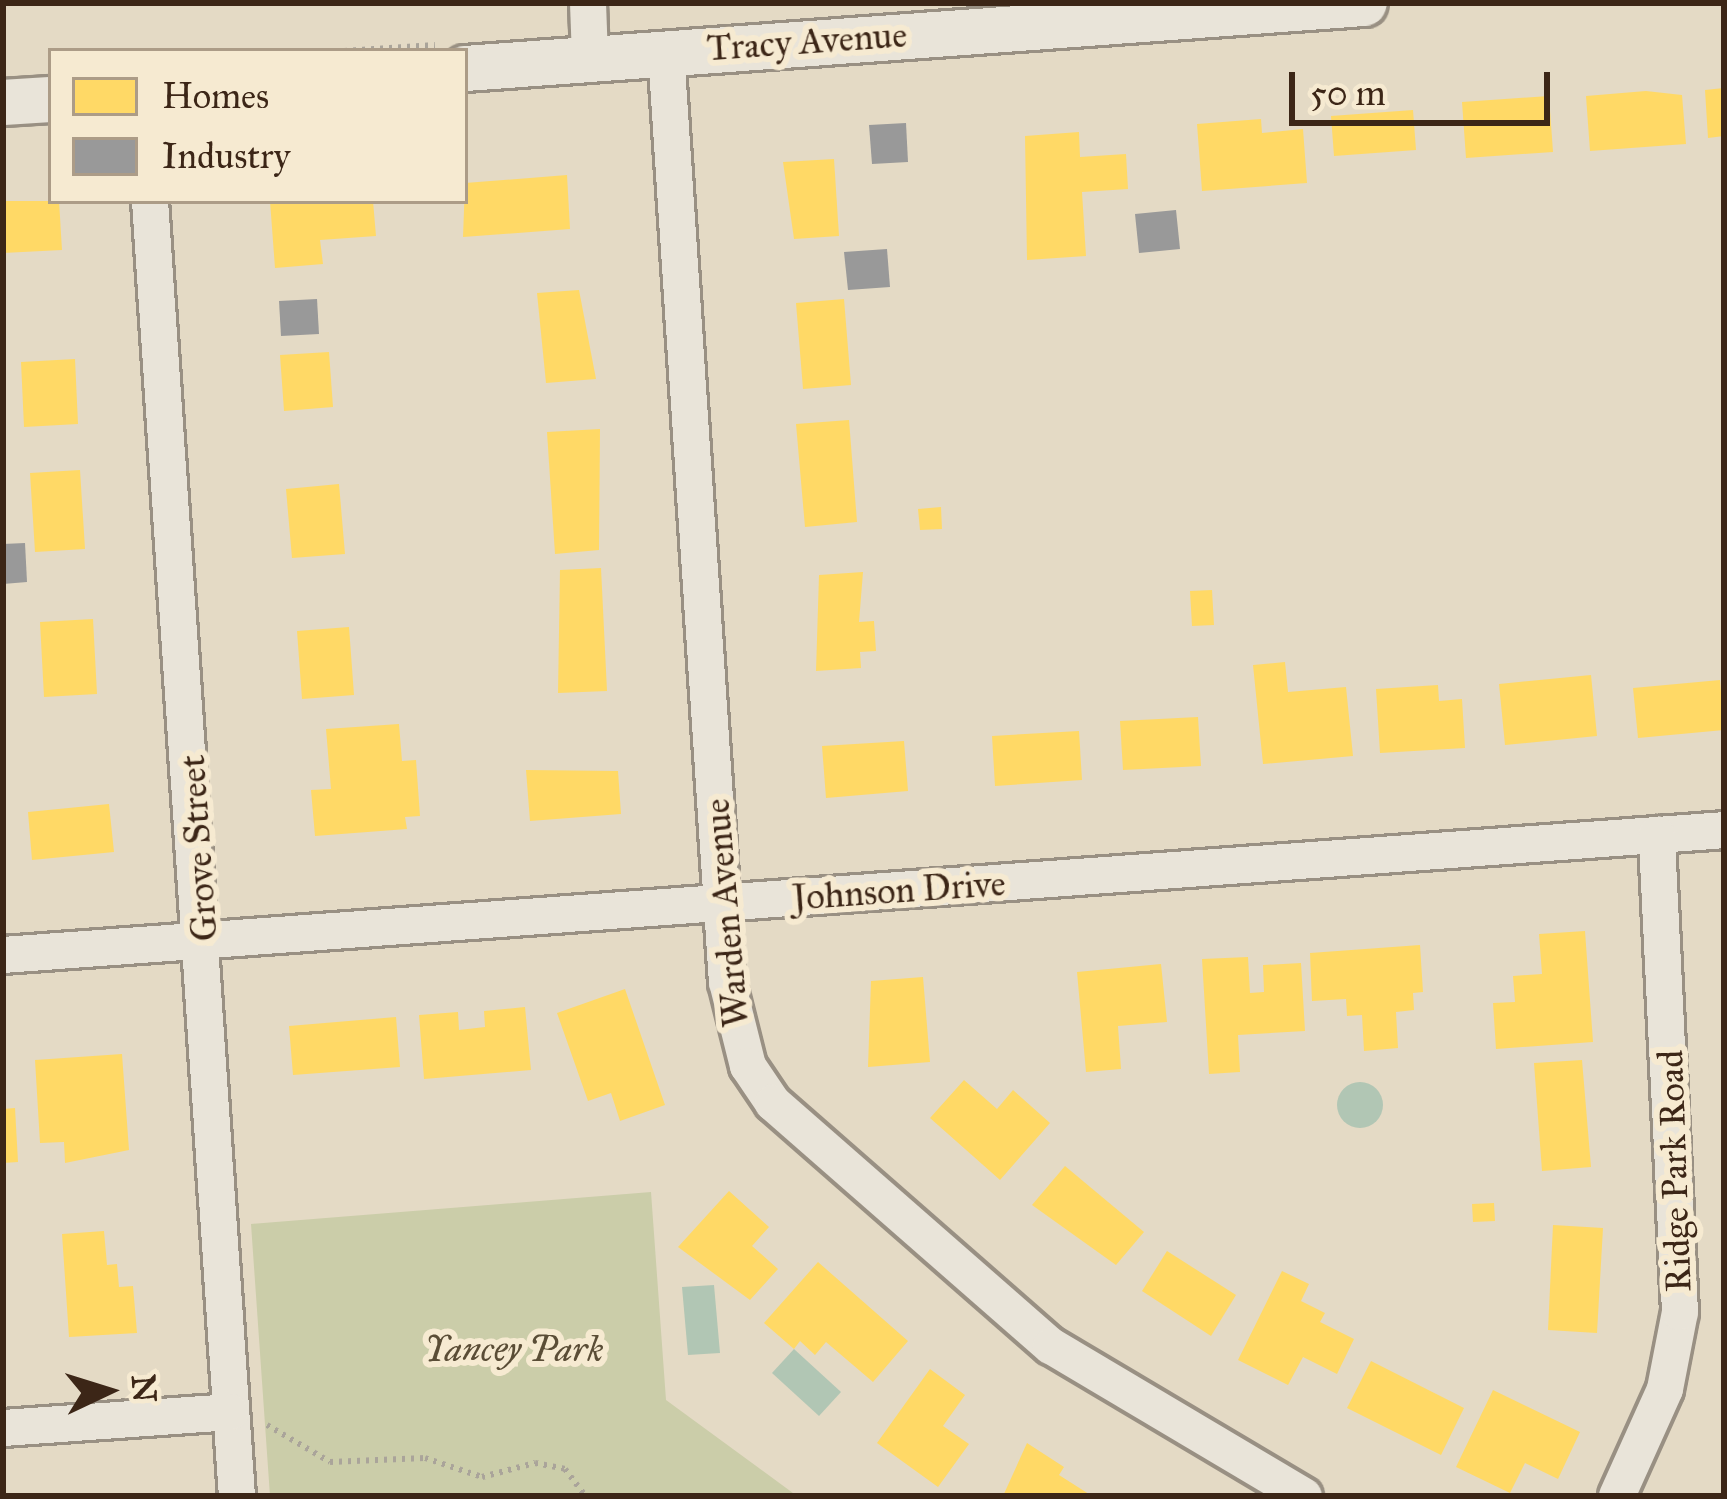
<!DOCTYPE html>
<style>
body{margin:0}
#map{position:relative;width:1727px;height:1499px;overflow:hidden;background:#e4dac5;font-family:"IM FELL Great Primer",serif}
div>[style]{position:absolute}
.green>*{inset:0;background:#cbcda9}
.water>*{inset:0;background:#b1c6b4}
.round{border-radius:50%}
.homes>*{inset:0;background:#ffd966}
.industry>*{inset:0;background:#999}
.path>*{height:6px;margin-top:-3px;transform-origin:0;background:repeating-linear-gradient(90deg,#aaa49a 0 3px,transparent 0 9px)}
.roads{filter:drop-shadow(3px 0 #999083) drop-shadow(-3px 0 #999083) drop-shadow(0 3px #999083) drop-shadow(0 -3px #999083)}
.minor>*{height:36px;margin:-18px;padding:0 18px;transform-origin:18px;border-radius:18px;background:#e9e4d9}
.tertiary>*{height:45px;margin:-22.5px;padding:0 22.5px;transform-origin:22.5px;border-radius:22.5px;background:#e9e4d9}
span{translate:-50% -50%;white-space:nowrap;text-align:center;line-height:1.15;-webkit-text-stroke:12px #f6ead1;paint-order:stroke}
.street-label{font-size:36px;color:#3c2617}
.park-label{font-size:36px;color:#5a4d36;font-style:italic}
.frame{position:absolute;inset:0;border:6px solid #3c2617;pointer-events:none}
.legend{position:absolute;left:48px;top:48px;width:420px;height:156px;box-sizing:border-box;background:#f6ead1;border:3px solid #ac9c87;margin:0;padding:15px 21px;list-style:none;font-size:36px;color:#3c2617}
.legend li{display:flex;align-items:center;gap:24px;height:60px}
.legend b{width:60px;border:3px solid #ac9c87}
.north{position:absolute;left:48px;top:1331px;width:120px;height:120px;-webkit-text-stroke:9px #f6ead1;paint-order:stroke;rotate:86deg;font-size:33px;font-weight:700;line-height:48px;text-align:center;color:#3c2617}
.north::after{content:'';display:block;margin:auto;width:42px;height:54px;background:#3c2617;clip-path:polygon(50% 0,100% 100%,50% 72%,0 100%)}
.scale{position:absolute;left:1289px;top:72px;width:261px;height:54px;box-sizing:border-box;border:6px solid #3c2617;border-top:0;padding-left:15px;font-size:36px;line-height:42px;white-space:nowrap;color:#3c2617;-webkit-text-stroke:9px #f6ead1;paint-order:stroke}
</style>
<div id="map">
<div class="green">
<i style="clip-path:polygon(651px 1192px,666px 1400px,797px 1496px,270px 1496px,251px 1224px)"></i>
</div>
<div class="water">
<i class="round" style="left:1337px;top:1082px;width:46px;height:46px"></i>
<i style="clip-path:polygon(714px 1285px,720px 1353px,688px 1355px,682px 1287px)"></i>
<i style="clip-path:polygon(794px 1349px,841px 1392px,819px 1416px,772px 1373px)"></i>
</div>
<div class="homes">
<i style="clip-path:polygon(1724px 88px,1724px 136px,1708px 138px,1705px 90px)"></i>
<i style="clip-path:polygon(1646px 91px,1682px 95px,1686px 144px,1590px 151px,1586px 96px)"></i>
<i style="clip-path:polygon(1549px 96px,1553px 152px,1466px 158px,1462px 102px)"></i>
<i style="clip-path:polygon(1413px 110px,1416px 150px,1334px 156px,1331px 116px)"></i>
<i style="clip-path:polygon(1261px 119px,1262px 133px,1303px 129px,1307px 183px,1202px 191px,1197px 124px)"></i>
<i style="clip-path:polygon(1079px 132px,1080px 157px,1126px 154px,1128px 189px,1082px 192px,1086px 256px,1027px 260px,1025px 136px)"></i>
<i style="clip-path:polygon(834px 159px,839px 236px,794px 239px,783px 162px)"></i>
<i style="clip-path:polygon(567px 175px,570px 229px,463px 237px,465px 183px)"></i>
<i style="clip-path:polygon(3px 201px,59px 201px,62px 250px,3px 253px)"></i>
<i style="clip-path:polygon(270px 201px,373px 201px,376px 236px,320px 240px,323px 264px,275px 268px)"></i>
<i style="clip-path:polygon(579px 290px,596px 379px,546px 383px,537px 293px)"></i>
<i style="clip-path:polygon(844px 299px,851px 385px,803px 389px,796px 303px)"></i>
<i style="clip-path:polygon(329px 352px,333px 407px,284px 411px,280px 355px)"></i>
<i style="clip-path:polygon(75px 359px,78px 424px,24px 427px,21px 362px)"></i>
<i style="clip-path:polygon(849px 420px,857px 522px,805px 527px,796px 424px)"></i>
<i style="clip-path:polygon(600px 429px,599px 550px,555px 554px,547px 432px)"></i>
<i style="clip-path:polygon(80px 470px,85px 549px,35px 552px,30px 473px)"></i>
<i style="clip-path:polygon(339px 484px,345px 554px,292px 558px,286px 489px)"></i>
<i style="clip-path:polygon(941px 507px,942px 529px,920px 530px,918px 509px)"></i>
<i style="clip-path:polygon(601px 568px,607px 691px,558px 693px,560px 570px)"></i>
<i style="clip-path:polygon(863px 572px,859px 622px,874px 621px,876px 651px,860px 652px,861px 668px,816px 671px,819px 575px)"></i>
<i style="clip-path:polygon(1212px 590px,1214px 625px,1192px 626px,1190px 591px)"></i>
<i style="clip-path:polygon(93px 619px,97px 694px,44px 697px,40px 622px)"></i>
<i style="clip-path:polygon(349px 627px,354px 695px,302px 699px,297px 631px)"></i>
<i style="clip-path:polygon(1285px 662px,1288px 692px,1346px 687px,1353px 756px,1263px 764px,1253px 665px)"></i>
<i style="clip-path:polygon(1591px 675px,1597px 736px,1505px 745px,1499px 684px)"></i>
<i style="clip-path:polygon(1720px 680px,1724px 730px,1638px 738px,1633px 688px)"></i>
<i style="clip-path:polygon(1438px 685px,1439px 701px,1462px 699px,1465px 748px,1380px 753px,1376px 689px)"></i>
<i style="clip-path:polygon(1198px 717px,1201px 766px,1123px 770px,1120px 721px)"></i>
<i style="clip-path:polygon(399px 724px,402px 761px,416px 760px,420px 816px,405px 817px,407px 829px,315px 836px,311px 790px,331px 789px,326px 729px)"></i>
<i style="clip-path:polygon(1079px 731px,1082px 780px,995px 786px,992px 736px)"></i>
<i style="clip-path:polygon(904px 741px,908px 791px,826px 798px,822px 746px)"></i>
<i style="clip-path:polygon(526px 770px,618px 771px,621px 814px,530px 821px)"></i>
<i style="clip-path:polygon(109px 804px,114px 852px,32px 860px,28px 812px)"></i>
<i style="clip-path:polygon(1585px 931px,1593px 1042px,1496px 1049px,1493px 1003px,1515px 1002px,1513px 976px,1542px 974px,1539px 934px)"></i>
<i style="clip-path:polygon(1420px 945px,1423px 992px,1413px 993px,1414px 1010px,1396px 1012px,1398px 1048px,1364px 1051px,1362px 1015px,1347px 1016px,1346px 999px,1312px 1001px,1310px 953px)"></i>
<i style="clip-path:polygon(1248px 957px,1250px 993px,1264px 992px,1263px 965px,1301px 963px,1305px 1031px,1238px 1035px,1240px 1072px,1209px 1074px,1202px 959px)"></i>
<i style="clip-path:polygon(1161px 964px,1167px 1022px,1118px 1026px,1121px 1069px,1086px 1072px,1077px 972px)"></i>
<i style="clip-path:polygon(923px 977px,930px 1062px,868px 1067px,871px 981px)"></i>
<i style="clip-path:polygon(625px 989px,665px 1105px,620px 1121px,611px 1093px,588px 1101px,557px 1013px)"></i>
<i style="clip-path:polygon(525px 1007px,531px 1070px,424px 1079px,419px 1015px,458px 1012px,459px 1030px,485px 1027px,484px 1011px)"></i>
<i style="clip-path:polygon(396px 1017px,400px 1067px,293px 1075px,289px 1026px)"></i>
<i style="clip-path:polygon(122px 1054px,129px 1150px,65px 1163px,64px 1142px,40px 1143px,35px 1060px)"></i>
<i style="clip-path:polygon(1582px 1060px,1591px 1167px,1542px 1171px,1534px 1063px)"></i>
<i style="clip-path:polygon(964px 1080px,997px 1109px,1013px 1090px,1050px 1123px,1000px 1180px,930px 1118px)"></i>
<i style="clip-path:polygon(15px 1108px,18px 1162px,3px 1163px,3px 1109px)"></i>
<i style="clip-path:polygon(1065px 1166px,1144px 1232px,1116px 1265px,1032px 1205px)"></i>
<i style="clip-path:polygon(729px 1191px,769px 1227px,752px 1246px,778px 1269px,750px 1300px,678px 1247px)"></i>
<i style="clip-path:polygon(1494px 1203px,1495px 1221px,1473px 1222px,1472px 1204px)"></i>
<i style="clip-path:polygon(1553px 1225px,1603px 1228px,1597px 1333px,1548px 1330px)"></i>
<i style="clip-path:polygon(104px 1231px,107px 1265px,117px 1264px,119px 1287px,133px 1286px,137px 1333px,69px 1337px,62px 1234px)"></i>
<i style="clip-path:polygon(1167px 1251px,1236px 1295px,1211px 1336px,1142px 1291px)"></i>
<i style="clip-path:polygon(818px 1262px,908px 1341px,873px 1382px,826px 1342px,815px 1355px,800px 1341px,794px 1349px,764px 1323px)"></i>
<i style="clip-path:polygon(1282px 1271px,1309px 1284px,1301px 1301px,1325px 1313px,1320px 1322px,1354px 1339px,1337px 1374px,1303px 1357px,1288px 1385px,1238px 1360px)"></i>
<i style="clip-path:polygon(1371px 1361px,1464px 1408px,1441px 1455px,1347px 1408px)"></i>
<i style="clip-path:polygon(930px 1369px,965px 1395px,943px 1426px,969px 1444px,938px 1487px,877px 1443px)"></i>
<i style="clip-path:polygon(1493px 1390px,1580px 1432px,1558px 1479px,1525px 1463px,1510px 1493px,1456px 1467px)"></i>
<i style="clip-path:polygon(1027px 1443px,1064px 1467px,1059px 1475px,1092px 1496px,1003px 1496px)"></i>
</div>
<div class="industry">
<i style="clip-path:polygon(906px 123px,908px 162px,872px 164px,869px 125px)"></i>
<i style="clip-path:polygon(1176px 210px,1180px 249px,1139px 253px,1135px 214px)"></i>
<i style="clip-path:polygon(887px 249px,890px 287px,848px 290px,844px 252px)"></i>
<i style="clip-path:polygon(317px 299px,319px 334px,281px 336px,279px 301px)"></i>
<i style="clip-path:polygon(25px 543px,27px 582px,3px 584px,3px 544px)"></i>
</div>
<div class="path">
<i style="left:344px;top:51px;width:91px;rotate:-3.8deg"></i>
<i style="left:267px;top:1425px;width:73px;rotate:30.4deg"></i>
<i style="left:330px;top:1462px;width:95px;rotate:-2.4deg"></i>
<i style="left:425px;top:1458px;width:60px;rotate:18.4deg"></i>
<i style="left:482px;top:1477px;width:55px;rotate:-14.8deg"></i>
<i style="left:535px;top:1463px;width:31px;rotate:11deg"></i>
<i style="left:565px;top:1469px;width:34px;rotate:53deg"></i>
</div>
<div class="roads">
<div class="minor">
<i style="left:588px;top:3px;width:55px;rotate:87.9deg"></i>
<i style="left:666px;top:52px;width:932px;rotate:86.25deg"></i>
<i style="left:727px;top:982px;width:87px;rotate:76deg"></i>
<i style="left:748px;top:1066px;width:45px;rotate:56deg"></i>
<i style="left:773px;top:1103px;width:369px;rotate:41.2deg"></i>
<i style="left:1051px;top:1346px;width:294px;rotate:30.7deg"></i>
<i style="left:150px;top:201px;width:1298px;rotate:86.16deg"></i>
<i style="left:3px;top:955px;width:1726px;rotate:-4.15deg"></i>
<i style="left:3px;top:1428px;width:228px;rotate:-4deg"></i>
<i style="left:1617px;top:1496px;width:117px;rotate:-65.8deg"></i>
<i style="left:1665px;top:1389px;width:78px;rotate:-79deg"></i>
<i style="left:1680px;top:1312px;width:478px;rotate:-92.8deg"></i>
</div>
<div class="tertiary">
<i style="left:465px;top:68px;width:901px;rotate:-4.14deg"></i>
<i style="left:3px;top:102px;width:48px;rotate:-3.6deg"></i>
</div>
</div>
<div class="street-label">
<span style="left:807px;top:42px;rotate:-4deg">Tracy Avenue</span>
<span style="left:199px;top:848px;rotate:-94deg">Grove Street</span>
<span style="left:899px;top:891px;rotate:-4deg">Johnson Drive</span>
<span style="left:727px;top:913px;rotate:-95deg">Warden Avenue</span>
<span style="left:1675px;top:1171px;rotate:-92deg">Ridge Park Road</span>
</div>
<div class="park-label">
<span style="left:514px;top:1350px">Yancey Park</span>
</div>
<div class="frame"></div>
<ul class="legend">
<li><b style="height:33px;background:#ffd966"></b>Homes</li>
<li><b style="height:33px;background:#999"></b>Industry</li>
</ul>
<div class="north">N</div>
<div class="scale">50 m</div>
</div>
